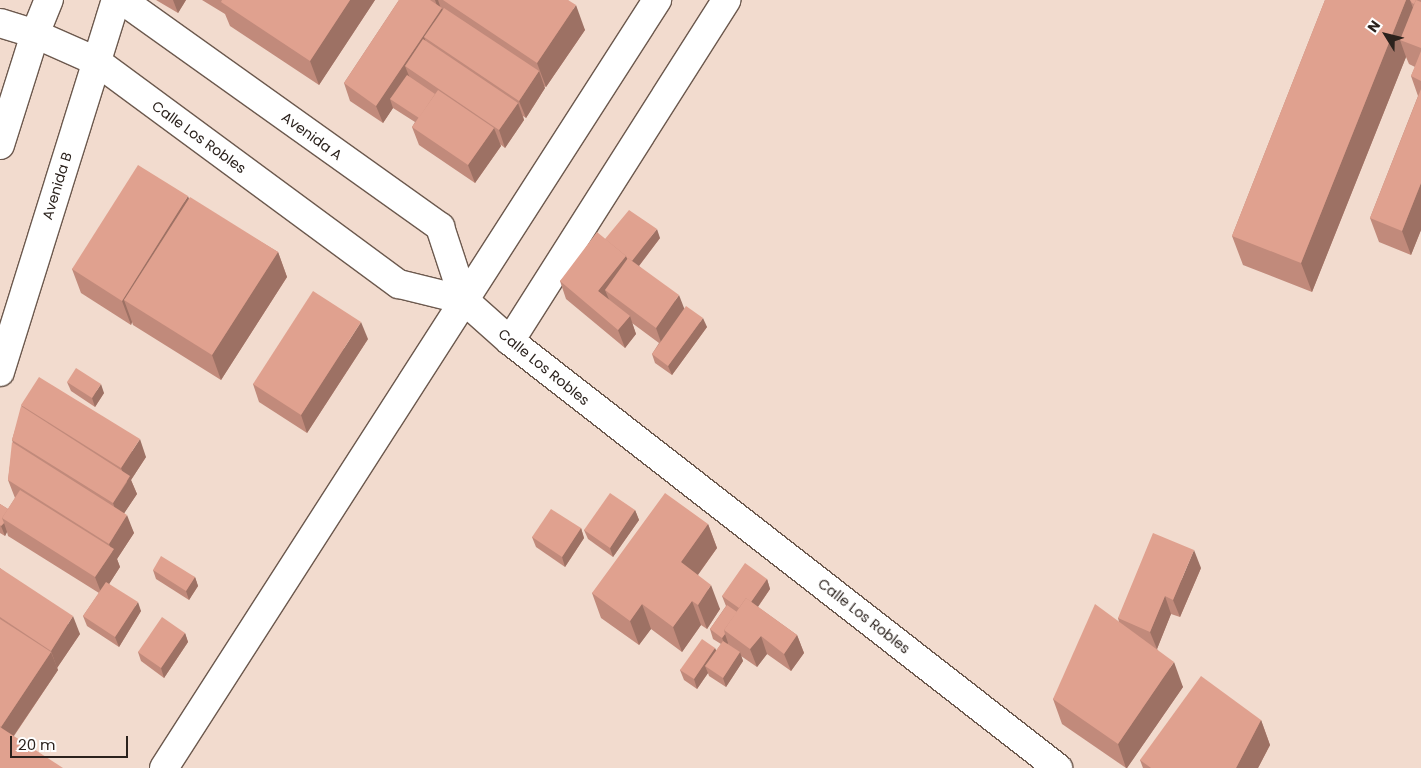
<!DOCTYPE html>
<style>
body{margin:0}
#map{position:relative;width:1421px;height:768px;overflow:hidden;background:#f2dbce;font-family:Poppins,sans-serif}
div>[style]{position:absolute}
.roads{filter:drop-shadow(1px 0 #6c594e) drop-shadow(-1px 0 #6c594e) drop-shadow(0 1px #6c594e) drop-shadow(0 -1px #6c594e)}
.minor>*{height:28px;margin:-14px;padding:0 14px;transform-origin:14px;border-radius:14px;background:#fff}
.wall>*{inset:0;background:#c18a7b}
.shaded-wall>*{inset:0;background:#9d7164}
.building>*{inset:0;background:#e0a18f}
span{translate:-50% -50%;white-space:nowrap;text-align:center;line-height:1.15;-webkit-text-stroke:5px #fff;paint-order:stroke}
.street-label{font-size:14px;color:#2b221d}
.north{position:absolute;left:1361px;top:10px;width:50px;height:50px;-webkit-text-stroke:4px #fff;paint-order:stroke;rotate:306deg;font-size:14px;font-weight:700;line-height:20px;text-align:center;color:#2b221d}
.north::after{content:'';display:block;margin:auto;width:18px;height:22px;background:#2b221d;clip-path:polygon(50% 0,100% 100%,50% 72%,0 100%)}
.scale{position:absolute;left:10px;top:736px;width:118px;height:22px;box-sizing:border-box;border:2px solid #2b221d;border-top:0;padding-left:6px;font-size:15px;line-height:18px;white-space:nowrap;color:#2b221d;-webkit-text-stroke:4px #fff;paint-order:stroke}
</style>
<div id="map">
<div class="roads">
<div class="minor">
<i style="left:122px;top:0;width:391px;rotate:35.5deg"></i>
<i style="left:440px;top:227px;width:77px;rotate:71.8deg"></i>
<i style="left:0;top:23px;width:37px;rotate:17deg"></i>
<i style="left:35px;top:34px;width:67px;rotate:23.9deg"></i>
<i style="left:96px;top:61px;width:376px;rotate:36.4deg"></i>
<i style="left:399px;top:284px;width:67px;rotate:13.8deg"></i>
<i style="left:464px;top:300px;width:62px;rotate:41.7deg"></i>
<i style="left:510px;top:341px;width:695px;rotate:37.93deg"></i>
<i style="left:0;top:145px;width:116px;rotate:-72.5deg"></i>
<i style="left:35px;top:34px;width:37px;rotate:-68deg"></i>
<i style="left:510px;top:341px;width:404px;rotate:-57.6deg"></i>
<i style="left:0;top:372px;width:390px;rotate:-72.7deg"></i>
<i style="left:164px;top:768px;width:913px;rotate:-57.3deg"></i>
</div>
</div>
<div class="wall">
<i style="clip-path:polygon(156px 0,186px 0,178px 13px)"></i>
<i style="clip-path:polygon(202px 0,375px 0,319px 85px,230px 26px,225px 14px)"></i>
<i style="clip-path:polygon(399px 0,568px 0,585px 30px,546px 87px,544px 86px,545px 88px,526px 118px,523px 116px,524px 120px,505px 148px,500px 144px,501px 146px,475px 183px,419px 145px,412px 127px,415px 122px,393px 108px,383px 123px,350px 101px,344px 83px)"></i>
<i style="clip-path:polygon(1325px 0,1421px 0,1421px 230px,1411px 255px,1379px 242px,1370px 218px,1418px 96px,1411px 76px,1415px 67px,1409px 64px,1406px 57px,1312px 292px,1243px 265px,1232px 236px)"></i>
<i style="clip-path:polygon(189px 199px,278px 252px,287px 277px,221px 380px,133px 325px,132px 322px,131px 325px,81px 293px,72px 269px)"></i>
<i style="clip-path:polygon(660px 238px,639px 266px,684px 309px,707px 327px,672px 375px,655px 363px,652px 354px,659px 343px,632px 323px,636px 334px,625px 348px,566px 299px,560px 281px,605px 239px)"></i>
<i style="clip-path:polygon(368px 339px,307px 433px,259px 402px,253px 384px)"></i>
<i style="clip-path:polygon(67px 382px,104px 393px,95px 407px,71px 391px)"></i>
<i style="clip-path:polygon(21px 405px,146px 457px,131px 480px,137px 494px,124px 513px,134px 533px,117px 559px,120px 567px,109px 584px,141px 611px,119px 647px,87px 626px,83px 616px,99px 593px,8px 536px,7px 532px,5px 536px,0 533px,0 504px,8px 509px,15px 498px,8px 480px,13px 443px,12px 440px,22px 408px)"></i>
<i style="clip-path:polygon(635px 510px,639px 520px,613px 557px,588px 539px,584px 530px)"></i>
<i style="clip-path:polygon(708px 524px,717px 548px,698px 575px,720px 609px,707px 629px,701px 625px,682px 652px,651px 629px,639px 645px,601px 618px,592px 593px)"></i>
<i style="clip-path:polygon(581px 528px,584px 538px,565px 567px,536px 547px,532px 537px)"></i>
<i style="clip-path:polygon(0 568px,80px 634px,57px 668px,58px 670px,14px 736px,0 768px)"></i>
<i style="clip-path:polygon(1201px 568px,1180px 617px,1171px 614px,1157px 649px,1183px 687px,1127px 768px,1126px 768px,1062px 724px,1053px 699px,1119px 622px,1118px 618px)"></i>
<i style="clip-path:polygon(153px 570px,195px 577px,198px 586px,189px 600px,156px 579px)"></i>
<i style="clip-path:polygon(767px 579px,770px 589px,758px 607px,797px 635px,804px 653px,791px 671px,767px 654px,757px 667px,741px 656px,743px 661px,726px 687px,709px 676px,708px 673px,697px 689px,684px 680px,680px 670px,715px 648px,716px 651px,721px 644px,713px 639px,710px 629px,726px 606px,722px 596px)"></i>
<i style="clip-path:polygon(185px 633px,188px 642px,164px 678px,141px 661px,138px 652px)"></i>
<i style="clip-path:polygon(1261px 720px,1270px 745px,1258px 768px,1143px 768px,1140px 760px)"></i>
</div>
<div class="shaded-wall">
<i style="clip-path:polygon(173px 0,186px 0,178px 13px)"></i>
<i style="clip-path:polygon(350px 0,375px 0,319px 85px,310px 61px)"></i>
<i style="clip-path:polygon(435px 0,438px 0,441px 9px,442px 8px,448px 26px,424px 37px,430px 53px,405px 66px,411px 81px,390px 99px,393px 108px,383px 123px,376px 106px,439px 12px)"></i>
<i style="clip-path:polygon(1406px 0,1410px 0,1419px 24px,1400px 40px,1406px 57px,1312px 292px,1301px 263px)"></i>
<i style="clip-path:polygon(576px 5px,585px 30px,546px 87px,537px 63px)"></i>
<i style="clip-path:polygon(539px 71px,545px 88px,526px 118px,519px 101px)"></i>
<i style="clip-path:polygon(518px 103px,524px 120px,505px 148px,499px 130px)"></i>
<i style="clip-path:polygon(494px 128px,501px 146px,475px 183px,468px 165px)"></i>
<i style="clip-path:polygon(1421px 183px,1421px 230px,1411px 255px,1402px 231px)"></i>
<i style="clip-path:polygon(188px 196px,197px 221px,124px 300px,132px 322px,131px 325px,122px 301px)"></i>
<i style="clip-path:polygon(657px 229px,660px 238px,635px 271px,631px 261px)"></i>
<i style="clip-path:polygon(278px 252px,287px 277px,221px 380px,212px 355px)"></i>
<i style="clip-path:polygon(626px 256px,633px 273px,605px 290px,610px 302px,598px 291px)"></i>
<i style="clip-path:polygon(679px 295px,686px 313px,662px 345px,656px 328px)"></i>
<i style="clip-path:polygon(630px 316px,636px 334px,625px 348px,618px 330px)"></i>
<i style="clip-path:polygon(703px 318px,707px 327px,672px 375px,668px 366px)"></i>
<i style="clip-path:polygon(361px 322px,368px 339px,307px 433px,301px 415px)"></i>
<i style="clip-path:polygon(101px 384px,104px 393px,95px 407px,92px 398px)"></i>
<i style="clip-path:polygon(140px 439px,146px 457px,131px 480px,137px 494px,119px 521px,113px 503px,127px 482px,121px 468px)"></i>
<i style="clip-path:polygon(635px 510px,639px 520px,613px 557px,610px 548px)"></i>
<i style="clip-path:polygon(127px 515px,134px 533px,117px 559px,120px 567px,102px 595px,95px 577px,112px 552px,109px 544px)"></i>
<i style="clip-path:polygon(4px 523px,7px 532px,5px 536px,1px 526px)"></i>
<i style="clip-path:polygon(708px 524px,717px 548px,689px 587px,681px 562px)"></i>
<i style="clip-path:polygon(581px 528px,584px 538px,565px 567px,562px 557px)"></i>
<i style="clip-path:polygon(1194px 550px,1201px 568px,1180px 617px,1173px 600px)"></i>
<i style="clip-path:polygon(195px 577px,198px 586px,189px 600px,186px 591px)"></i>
<i style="clip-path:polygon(767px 579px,770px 589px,748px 621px,744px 612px)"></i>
<i style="clip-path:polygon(711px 585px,720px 609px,707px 629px,698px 605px)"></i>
<i style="clip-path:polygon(1165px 596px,1171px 614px,1157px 649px,1150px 632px)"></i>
<i style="clip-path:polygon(692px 601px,701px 625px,682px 652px,673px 627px)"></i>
<i style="clip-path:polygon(138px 602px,141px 611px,119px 647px,115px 637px)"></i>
<i style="clip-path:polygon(642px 604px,651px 629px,639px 645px,630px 621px)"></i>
<i style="clip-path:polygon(73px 616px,80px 634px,57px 668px,51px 651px)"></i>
<i style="clip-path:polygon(185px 633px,188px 642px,164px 678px,161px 668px)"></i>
<i style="clip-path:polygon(725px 634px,728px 643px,726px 647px,722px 638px)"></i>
<i style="clip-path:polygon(797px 635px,804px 653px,791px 671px,784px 654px)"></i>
<i style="clip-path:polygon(761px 636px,767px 654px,757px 667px,750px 649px)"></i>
<i style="clip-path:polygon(715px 648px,719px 658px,705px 666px,708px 673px,697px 689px,694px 679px)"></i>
<i style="clip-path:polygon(51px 652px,58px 670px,8px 744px,1px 727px)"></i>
<i style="clip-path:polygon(740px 652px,743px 661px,726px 687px,723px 678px)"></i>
<i style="clip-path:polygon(1174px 662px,1183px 687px,1127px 768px,1126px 768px,1118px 744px)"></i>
<i style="clip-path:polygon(1261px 720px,1270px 745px,1258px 768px,1236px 768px)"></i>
</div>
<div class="building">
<i style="clip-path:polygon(222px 0,350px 0,310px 61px,221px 2px)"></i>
<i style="clip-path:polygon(399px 0,430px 0,442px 8px,376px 106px,344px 83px)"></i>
<i style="clip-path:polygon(443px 0,568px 0,576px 5px,537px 63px)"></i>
<i style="clip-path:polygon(1325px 0,1406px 0,1301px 263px,1232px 236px)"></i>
<i style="clip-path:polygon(1410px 0,1416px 0,1414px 4px,1412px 3px)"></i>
<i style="clip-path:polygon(1416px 0,1421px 2px,1421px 48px,1400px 40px)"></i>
<i style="clip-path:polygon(444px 8px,539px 71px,519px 101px,424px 37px)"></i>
<i style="clip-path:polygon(423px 39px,518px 103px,499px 130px,405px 66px)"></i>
<i style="clip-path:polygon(1421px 51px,1421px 81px,1411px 76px)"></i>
<i style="clip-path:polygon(407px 75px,435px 94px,419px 118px,390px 99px)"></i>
<i style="clip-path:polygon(1421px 89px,1421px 183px,1402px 231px,1370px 218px)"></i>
<i style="clip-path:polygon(438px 90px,494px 128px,468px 165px,412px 127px)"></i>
<i style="clip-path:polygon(138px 165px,188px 196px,122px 301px,72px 269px)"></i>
<i style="clip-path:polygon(190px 197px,278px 252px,212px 355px,124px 300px)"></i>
<i style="clip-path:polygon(629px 210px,657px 229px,632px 261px,628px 258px,628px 259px,627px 258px,626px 256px,605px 239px)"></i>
<i style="clip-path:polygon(597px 232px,626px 256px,598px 291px,630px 316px,618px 330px,560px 281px)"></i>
<i style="clip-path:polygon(628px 258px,679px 295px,656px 328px,605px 290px)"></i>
<i style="clip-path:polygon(313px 291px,361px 322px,301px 415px,253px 384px)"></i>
<i style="clip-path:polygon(686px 306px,703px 318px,668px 366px,652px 354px)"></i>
<i style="clip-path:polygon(76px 368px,101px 384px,92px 398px,67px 382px)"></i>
<i style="clip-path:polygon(39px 377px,140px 439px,121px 468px,21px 405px)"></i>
<i style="clip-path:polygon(21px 406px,130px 476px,113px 503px,12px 440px)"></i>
<i style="clip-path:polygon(12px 442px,127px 515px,109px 544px,8px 480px)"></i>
<i style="clip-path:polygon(20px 490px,114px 549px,95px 577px,2px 518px)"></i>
<i style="clip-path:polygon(610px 493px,635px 510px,610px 548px,584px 530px)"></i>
<i style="clip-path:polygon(665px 493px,708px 524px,681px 562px,711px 585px,698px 605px,692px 601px,673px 627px,642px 604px,630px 621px,592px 593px)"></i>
<i style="clip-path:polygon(0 504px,8px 509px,2px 518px,4px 523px,1px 526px,0 525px)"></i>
<i style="clip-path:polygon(551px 509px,581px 528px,562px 557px,532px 537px)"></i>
<i style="clip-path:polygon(1153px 533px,1194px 550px,1173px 600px,1165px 596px,1150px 632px,1118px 618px)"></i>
<i style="clip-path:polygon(161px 556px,195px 577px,186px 591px,153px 570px)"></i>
<i style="clip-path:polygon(745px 563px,767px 579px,751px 602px,746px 598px,739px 608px,722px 596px)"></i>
<i style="clip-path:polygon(0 568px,73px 616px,51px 651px,0 617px)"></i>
<i style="clip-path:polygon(106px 582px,138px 602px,115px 637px,83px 616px)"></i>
<i style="clip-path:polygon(746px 598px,797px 635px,784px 654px,761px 636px,750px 649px,724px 630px)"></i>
<i style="clip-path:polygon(1095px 604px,1174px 662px,1118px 744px,1053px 699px)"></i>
<i style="clip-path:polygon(727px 605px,737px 612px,724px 630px,725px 634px,722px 638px,710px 629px)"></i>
<i style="clip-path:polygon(162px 617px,185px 633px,161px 668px,138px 652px)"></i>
<i style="clip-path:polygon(0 619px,51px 652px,1px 727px,0 726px)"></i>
<i style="clip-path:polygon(702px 639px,715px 648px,694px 679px,680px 670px)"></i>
<i style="clip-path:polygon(723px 641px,740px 652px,723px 678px,705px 666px)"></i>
<i style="clip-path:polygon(1201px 676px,1261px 720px,1236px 768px,1151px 768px,1140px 760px)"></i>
<i style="clip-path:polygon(0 727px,63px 768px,0 768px)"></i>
</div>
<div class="street-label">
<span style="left:312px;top:136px;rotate:36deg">Avenida A</span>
<span style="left:199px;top:137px;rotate:36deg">Calle Los Robles</span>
<span style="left:57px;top:186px;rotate:-73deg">Avenida B</span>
<span style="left:544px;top:367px;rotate:39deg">Calle Los Robles</span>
<span style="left:864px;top:616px;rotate:38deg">Calle Los Robles</span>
</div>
<div class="north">N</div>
<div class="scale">20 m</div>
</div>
